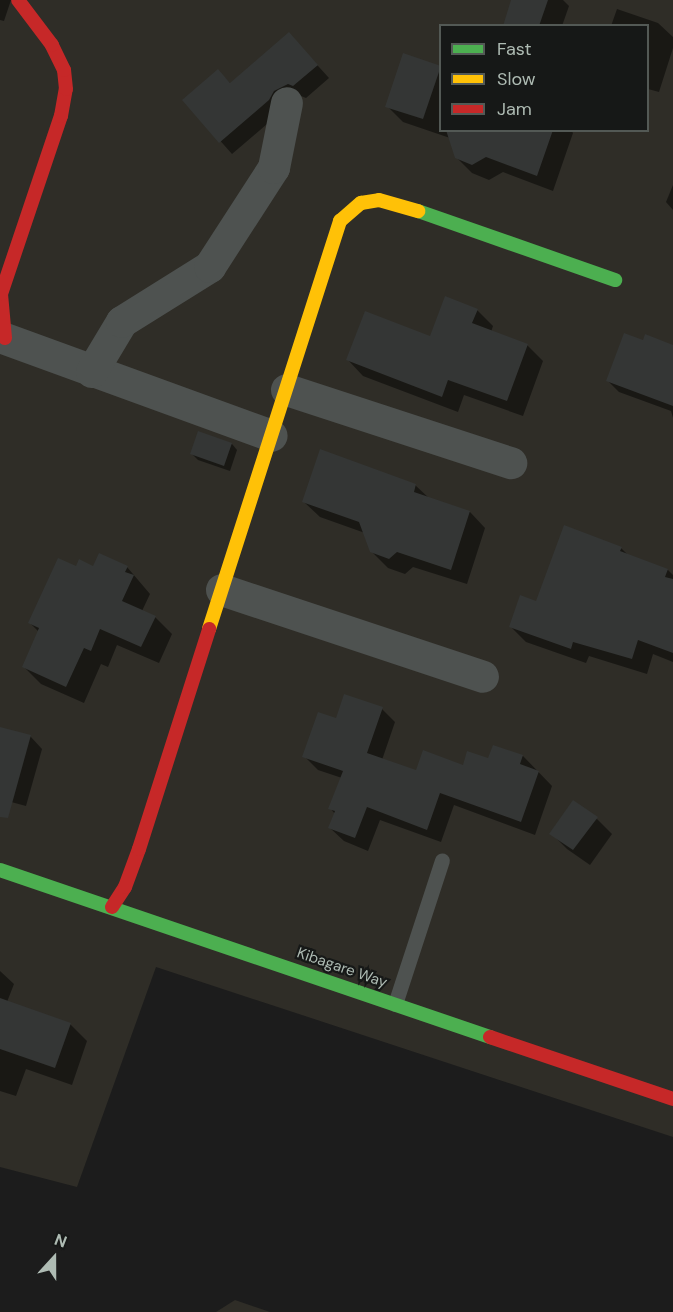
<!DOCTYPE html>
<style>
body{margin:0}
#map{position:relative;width:673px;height:1312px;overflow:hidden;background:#1c1c1c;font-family:"DM Sans",sans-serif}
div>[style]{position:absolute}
.green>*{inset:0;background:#2f2d27}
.shadow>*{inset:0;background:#0007}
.building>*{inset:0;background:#343635}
.lane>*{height:15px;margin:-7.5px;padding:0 7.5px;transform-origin:7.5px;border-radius:7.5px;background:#4e5250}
.street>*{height:32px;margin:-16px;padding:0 16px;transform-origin:16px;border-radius:16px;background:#4e5250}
.fast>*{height:14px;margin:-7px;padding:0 7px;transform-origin:7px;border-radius:7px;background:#4caf50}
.slow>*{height:14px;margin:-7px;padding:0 7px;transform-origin:7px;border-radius:7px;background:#ffc107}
.jam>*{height:14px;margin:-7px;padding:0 7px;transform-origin:7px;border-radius:7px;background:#c62828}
span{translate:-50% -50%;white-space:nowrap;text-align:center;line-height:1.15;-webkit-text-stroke:4.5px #161817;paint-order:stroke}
.street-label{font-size:15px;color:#aebbb3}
.legend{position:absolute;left:439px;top:24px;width:210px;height:108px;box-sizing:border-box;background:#161817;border:2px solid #535955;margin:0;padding:8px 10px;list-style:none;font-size:18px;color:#aebbb3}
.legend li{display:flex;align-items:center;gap:12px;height:30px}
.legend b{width:30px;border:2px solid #535955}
.north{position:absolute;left:24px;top:1228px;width:60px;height:60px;-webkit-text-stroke:4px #161817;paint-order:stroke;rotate:21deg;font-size:16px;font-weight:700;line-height:24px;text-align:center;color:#aebbb3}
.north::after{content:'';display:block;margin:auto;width:21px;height:27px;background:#aebbb3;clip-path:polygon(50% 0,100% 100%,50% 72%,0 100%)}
</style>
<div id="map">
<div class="green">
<i style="clip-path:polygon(evenodd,0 0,673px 0,673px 1137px,156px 967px,77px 1187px,0 1167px,0 0,440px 26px,648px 26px,648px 130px,440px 130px,440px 26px)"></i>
<i style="clip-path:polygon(235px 1300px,270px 1312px,216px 1312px)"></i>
</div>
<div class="shadow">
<i style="clip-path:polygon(0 0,11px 0,4px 21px,0 20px)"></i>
<i style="clip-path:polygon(513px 0,563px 0,569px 6px,562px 26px,505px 26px)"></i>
<i style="clip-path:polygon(617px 9px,658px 23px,673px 37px,673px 48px,659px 92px,648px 89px,648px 26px,611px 26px)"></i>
<i style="clip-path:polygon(289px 34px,329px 78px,306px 98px,301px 96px,286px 103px,281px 112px,232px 154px,184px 100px,218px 71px,231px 84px)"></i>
<i style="clip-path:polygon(404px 55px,440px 68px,440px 130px,571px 130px,573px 133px,553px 191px,503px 172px,489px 180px,472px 173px,456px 157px,450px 138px,403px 122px,387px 106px)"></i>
<i style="clip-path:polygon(673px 185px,673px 210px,666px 202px)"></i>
<i style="clip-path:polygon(477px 310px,493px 326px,491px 332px,527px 345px,543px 361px,523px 416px,464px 395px,458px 412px,363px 376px,348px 360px,431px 338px)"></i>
<i style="clip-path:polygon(644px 342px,673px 346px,673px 418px,671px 411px,619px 392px,608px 381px)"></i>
<i style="clip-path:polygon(232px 444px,237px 450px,230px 471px,198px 460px,192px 454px)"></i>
<i style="clip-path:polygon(415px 485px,430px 499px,470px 512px,485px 528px,467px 584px,413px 567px,405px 574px,388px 568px,372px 552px,365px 533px,320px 517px,304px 502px)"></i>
<i style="clip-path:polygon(621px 548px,629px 556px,668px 570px,673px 575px,673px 662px,653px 654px,647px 674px,589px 656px,586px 663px,526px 642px,511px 627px,537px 603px)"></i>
<i style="clip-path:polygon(127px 567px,150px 594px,142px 611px,155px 617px,172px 634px,159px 663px,117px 645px,108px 667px,101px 664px,84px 703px,41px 684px,24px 667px,39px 632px,30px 623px,77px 568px)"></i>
<i style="clip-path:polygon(382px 709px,395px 722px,382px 760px,417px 772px,523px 756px,552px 786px,535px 835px,454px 805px,441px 842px,380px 820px,368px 851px,344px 841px,330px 828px,335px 814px,330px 808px,342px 778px,318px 770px,304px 756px,336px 720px)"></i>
<i style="clip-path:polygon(0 728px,30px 736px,42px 749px,26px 806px,0 799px)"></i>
<i style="clip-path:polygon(597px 819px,612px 834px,590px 865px,567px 849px,551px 833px)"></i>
<i style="clip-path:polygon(0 971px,14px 984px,7px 1002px,70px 1024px,87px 1041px,72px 1085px,26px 1069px,16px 1096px,0 1091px)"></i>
</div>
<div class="building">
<i style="clip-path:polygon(511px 0,548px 0,539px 26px,503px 26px)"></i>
<i style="clip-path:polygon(289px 32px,318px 65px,293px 86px,288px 84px,274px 91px,269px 100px,219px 143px,182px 100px,218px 69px,230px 83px)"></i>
<i style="clip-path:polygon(403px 53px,441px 66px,423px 119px,385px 107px)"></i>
<i style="clip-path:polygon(446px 130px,553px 130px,537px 176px,486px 157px,472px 165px,455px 158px)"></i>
<i style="clip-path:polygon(445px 296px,478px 309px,472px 323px,528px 344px,507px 401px,448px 380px,442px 397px,346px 360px,365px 311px,430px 336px)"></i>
<i style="clip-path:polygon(624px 333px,643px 340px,645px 334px,673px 345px,673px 406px,606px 381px)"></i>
<i style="clip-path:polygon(198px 431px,232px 443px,224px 466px,190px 454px)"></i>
<i style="clip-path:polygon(320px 449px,416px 484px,414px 492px,470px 511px,451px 570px,397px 552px,389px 559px,370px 552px,359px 522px,302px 502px)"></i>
<i style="clip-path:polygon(564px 525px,622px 547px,620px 551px,668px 569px,665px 577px,673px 579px,673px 653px,638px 640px,632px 659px,573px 642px,571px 649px,509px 627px,520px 595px,536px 601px)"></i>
<i style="clip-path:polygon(99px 553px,128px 566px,125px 572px,134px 575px,122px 601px,156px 616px,141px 647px,100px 629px,91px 651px,84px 648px,66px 687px,22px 667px,39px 628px,28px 623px,58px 558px,76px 566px,79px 559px,93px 566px)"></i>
<i style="clip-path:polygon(344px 694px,383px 707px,367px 753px,416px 770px,423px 750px,463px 765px,467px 751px,488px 758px,493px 745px,523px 755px,520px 764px,539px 771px,521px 822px,440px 793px,427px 830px,367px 807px,355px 838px,328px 828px,335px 811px,328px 809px,343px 771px,302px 757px,318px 712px,336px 718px)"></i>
<i style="clip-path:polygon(0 727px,31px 735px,8px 818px,0 817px)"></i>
<i style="clip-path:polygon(573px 800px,598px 817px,573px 850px,549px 834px)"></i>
<i style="clip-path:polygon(0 998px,71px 1023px,55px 1068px,0 1049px)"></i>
</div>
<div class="lane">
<i style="left:395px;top:1004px;width:151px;rotate:-71.9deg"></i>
</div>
<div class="street">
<i style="left:0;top:337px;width:289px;rotate:20deg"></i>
<i style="left:92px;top:372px;width:58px;rotate:-59deg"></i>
<i style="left:122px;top:322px;width:104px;rotate:-32deg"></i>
<i style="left:210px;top:267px;width:118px;rotate:-57.1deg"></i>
<i style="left:274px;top:168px;width:66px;rotate:-78.7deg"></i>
<i style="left:287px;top:390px;width:236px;rotate:18.1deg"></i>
<i style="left:222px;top:590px;width:275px;rotate:18.4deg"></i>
</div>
<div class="fast">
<i style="left:418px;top:211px;width:209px;rotate:19.3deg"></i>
<i style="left:0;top:870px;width:518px;rotate:18.82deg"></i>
</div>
<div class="slow">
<i style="left:209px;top:629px;width:429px;rotate:-72.2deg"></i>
<i style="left:340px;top:221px;width:28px;rotate:-41deg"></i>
<i style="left:361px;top:203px;width:18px;rotate:-9deg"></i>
<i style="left:379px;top:200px;width:41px;rotate:15.8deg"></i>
</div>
<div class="jam">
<i style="left:5px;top:338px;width:44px;rotate:-95.2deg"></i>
<i style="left:1px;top:294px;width:188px;rotate:-71.4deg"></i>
<i style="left:61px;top:116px;width:27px;rotate:-80deg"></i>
<i style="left:66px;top:89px;width:19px;rotate:-96deg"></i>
<i style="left:64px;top:70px;width:28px;rotate:-116deg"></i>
<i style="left:52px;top:45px;width:56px;rotate:-127.1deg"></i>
<i style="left:112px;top:907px;width:24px;rotate:-57deg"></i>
<i style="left:125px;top:887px;width:40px;rotate:-69.8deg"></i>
<i style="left:139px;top:849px;width:231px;rotate:-72.3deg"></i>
<i style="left:490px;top:1037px;width:193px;rotate:18.7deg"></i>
</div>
<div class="street-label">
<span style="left:342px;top:968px;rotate:19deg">Kibagare Way</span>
</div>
<ul class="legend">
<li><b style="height:8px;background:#4caf50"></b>Fast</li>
<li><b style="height:8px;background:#ffc107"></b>Slow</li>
<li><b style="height:8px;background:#c62828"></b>Jam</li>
</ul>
<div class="north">N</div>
</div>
